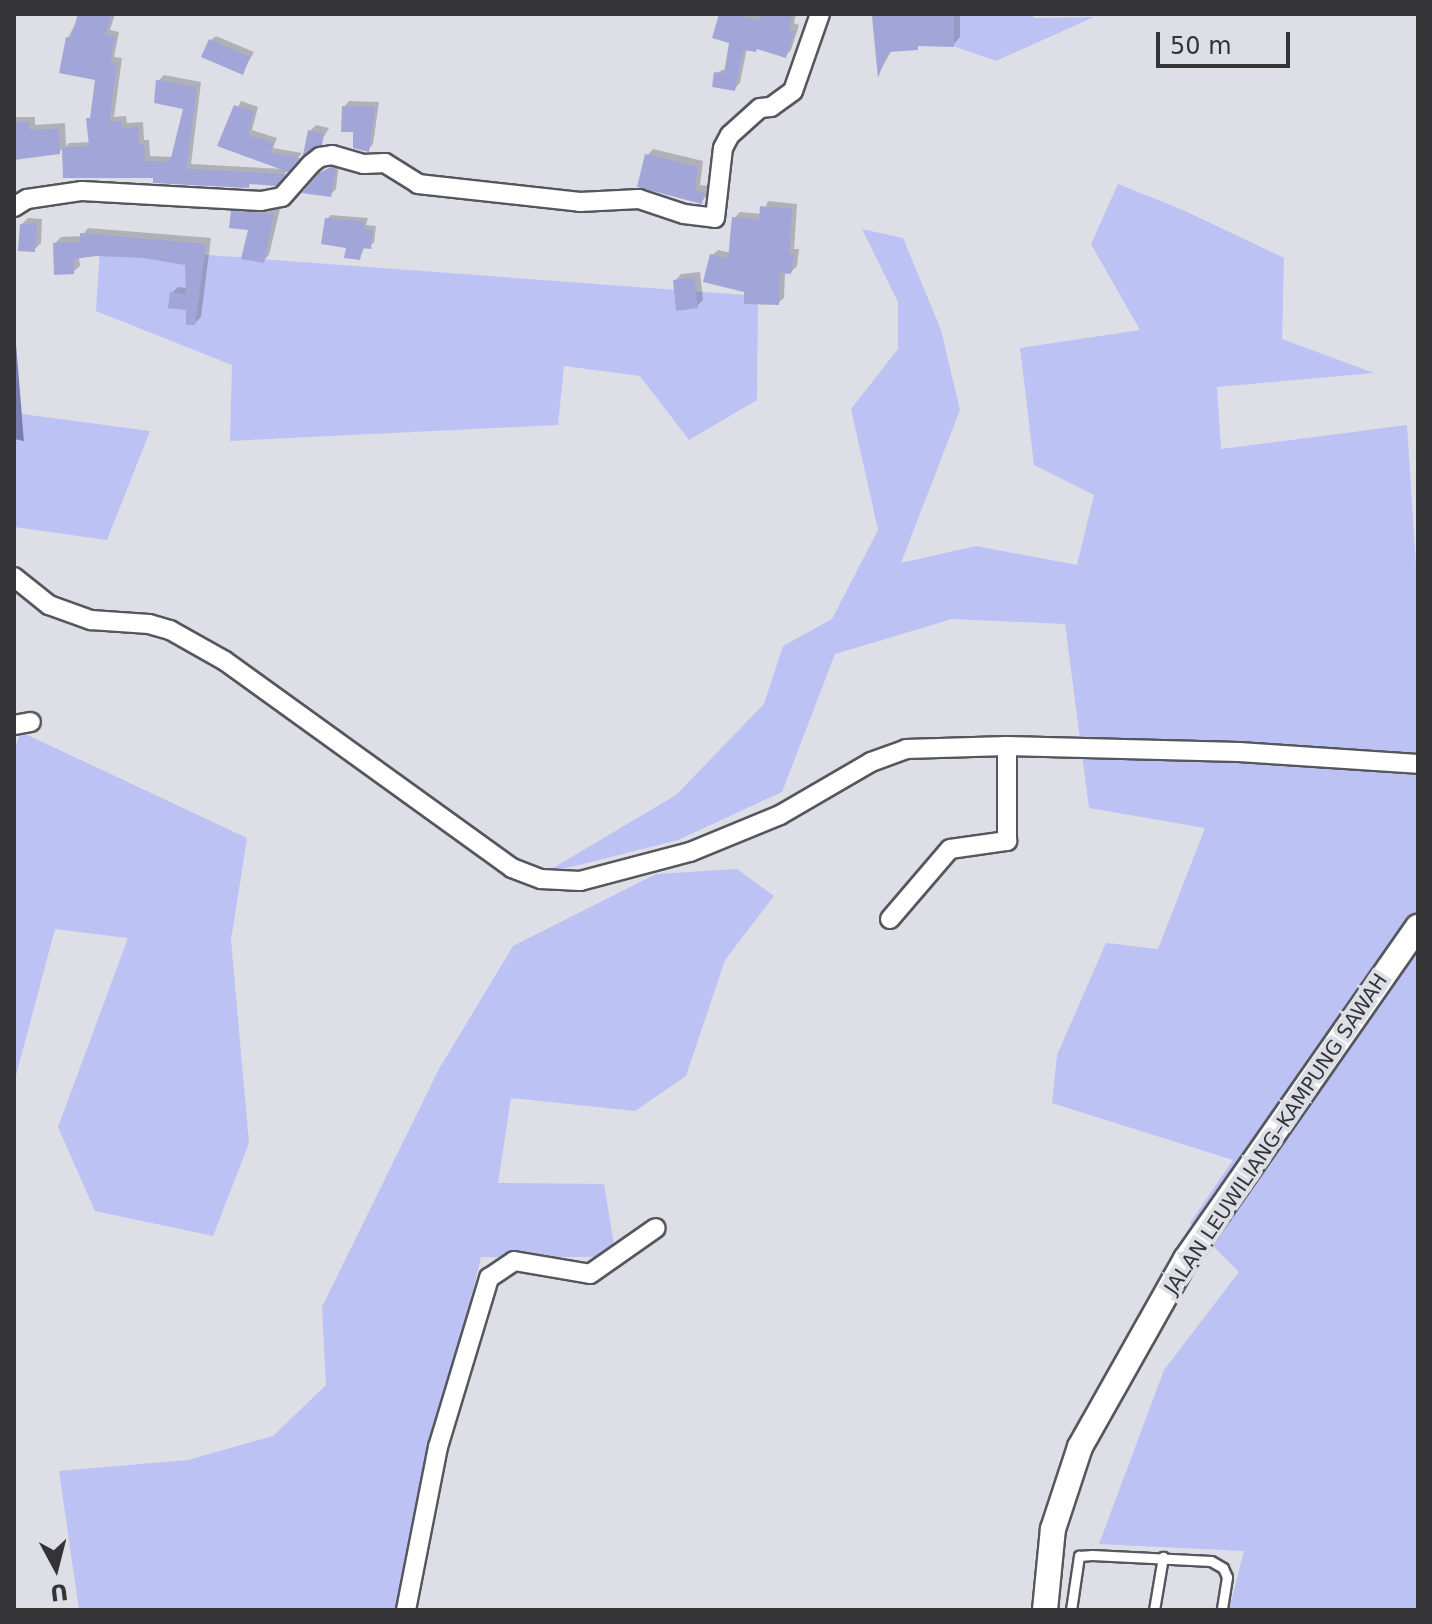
<!DOCTYPE html>
<meta charset="utf-8">
<style>
body{margin:0}
#map{position:relative;width:1432px;height:1624px;overflow:hidden;background:#dddee6;font-family:"DejaVu Sans",sans-serif}
div>[style]{position:absolute}
.green>*{inset:0;background:#bdc2f4}
.water>*{inset:0;background:#7a7eae}
.shadow>*{inset:0;background:#0003}
.building>*{inset:0;background:#a1a5d8}
.roads{filter:drop-shadow(2px 0 #56575e) drop-shadow(-2px 0 #56575e) drop-shadow(0 2px #56575e) drop-shadow(0 -2px #56575e)}
.service>*{height:9px;margin:-4.5px;padding:0 4.5px;transform-origin:4.5px;border-radius:4.5px;background:#fff}
.minor>*{height:18px;margin:-9px;padding:0 9px;transform-origin:9px;border-radius:9px;background:#fff}
.secondary>*{height:24px;margin:-12px;padding:0 12px;transform-origin:12px;border-radius:12px;background:#fff}
span{translate:-50% -50%;white-space:nowrap;text-align:center;line-height:1.15;-webkit-text-stroke:8px #dddee6;paint-order:stroke}
.street-label{font-size:20px;color:#343437}
.frame{position:absolute;inset:0;border:16px solid #343437;pointer-events:none}
.north{position:absolute;left:16px;top:1528px;width:80px;height:80px;-webkit-text-stroke:6px #dddee6;paint-order:stroke;rotate:173deg;font-size:22px;font-weight:700;line-height:32px;text-align:center;color:#343437}
.north::after{content:'';display:block;margin:auto;width:28px;height:36px;background:#343437;clip-path:polygon(50% 0,100% 100%,50% 72%,0 100%)}
.scale{position:absolute;left:1156px;top:32px;width:134px;height:36px;box-sizing:border-box;border:4px solid #343437;border-top:0;padding-left:10px;font-size:24px;line-height:28px;white-space:nowrap;color:#343437;-webkit-text-stroke:6px #dddee6;paint-order:stroke}
</style>
<div id="map">
<div class="green">
<i style="clip-path:polygon(906px 14px,1033px 14px,1034px 18px,1094px 17px,996px 61px,905px 29px)"></i>
<i style="clip-path:polygon(1118px 184px,1183px 210px,1284px 258px,1282px 339px,1374px 373px,1217px 387px,1221px 449px,1407px 425px,1418px 598px,1418px 1610px,1229px 1610px,1244px 1551px,1099px 1544px,1164px 1370px,1239px 1272px,1190px 1223px,1233px 1160px,1052px 1103px,1057px 1055px,1106px 943px,1158px 949px,1205px 828px,1089px 808px,1065px 624px,952px 619px,835px 654px,782px 792px,678px 840px,543px 874px,676px 795px,764px 704px,783px 646px,832px 619px,878px 530px,851px 409px,898px 349px,898px 302px,862px 229px,903px 238px,941px 330px,960px 410px,901px 563px,976px 546px,1077px 565px,1094px 495px,1034px 465px,1020px 348px,1140px 330px,1091px 244px)"></i>
<i style="clip-path:polygon(100px 247px,758px 296px,757px 400px,689px 440px,640px 376px,564px 366px,558px 425px,230px 441px,232px 365px,96px 311px)"></i>
<i style="clip-path:polygon(22px 414px,150px 431px,107px 540px,14px 527px,14px 439px,24px 440px)"></i>
<i style="clip-path:polygon(21px 732px,247px 838px,231px 940px,249px 1143px,213px 1236px,95px 1211px,58px 1127px,128px 938px,55px 929px,14px 1083px,14px 750px)"></i>
<i style="clip-path:polygon(737px 869px,774px 896px,725px 960px,686px 1076px,635px 1111px,511px 1098px,498px 1183px,604px 1184px,616px 1257px,481px 1257px,440px 1430px,414px 1610px,79px 1610px,59px 1471px,188px 1460px,273px 1436px,326px 1385px,322px 1307px,439px 1069px,513px 946px,656px 874px)"></i>
</div>
<div class="water">
<i style="clip-path:polygon(14px 332px,15px 332px,24px 441px,14px 439px)"></i>
</div>
<div class="shadow">
<i style="clip-path:polygon(80px 14px,115px 14px,110px 30px,119px 32px,114px 57px,122px 58px,114px 117px,126px 116px,127px 123px,143px 122px,144px 140px,149px 140px,150px 156px,174px 157px,186px 108px,158px 81px,164px 75px,201px 82px,191px 164px,283px 169px,219px 144px,241px 101px,258px 107px,252px 130px,277px 138px,273px 148px,302px 153px,281px 178px,252px 182px,248px 186px,155px 176px,64px 148px,59px 152px,14px 159px,14px 117px,35px 117px,35px 125px,65px 123px,66px 146px,69px 143px,90px 142px,89px 119px,93px 115px,97px 78px,68px 38px)"></i>
<i style="clip-path:polygon(724px 14px,796px 14px,794px 23px,799px 25px,791px 50px,785px 56px,758px 47px,747px 48px,740px 83px,734px 89px,716px 73px,727px 68px,731px 42px)"></i>
<i style="clip-path:polygon(877px 14px,960px 14px,960px 37px,953px 45px,921px 44px,917px 48px,892px 50px,879px 73px,874px 17px)"></i>
<i style="clip-path:polygon(216px 36px,254px 52px,242px 73px,211px 40px)"></i>
<i style="clip-path:polygon(349px 101px,379px 102px,373px 144px,368px 150px,344px 107px)"></i>
<i style="clip-path:polygon(316px 125px,329px 128px,320px 143px,310px 131px)"></i>
<i style="clip-path:polygon(653px 149px,703px 161px,700px 185px,709px 186px,707px 196px,701px 202px,639px 186px,644px 159px)"></i>
<i style="clip-path:polygon(339px 162px,336px 189px,330px 195px,321px 174px)"></i>
<i style="clip-path:polygon(768px 201px,797px 204px,794px 249px,799px 249px,797px 266px,791px 272px,785px 272px,784px 298px,778px 303px,746px 290px,712px 255px,718px 250px,731px 253px,734px 218px,740px 212px,762px 214px)"></i>
<i style="clip-path:polygon(239px 206px,280px 209px,269px 255px,263px 261px,250px 228px,232px 212px)"></i>
<i style="clip-path:polygon(331px 215px,368px 218px,366px 225px,376px 226px,374px 243px,365px 246px,360px 258px,327px 219px)"></i>
<i style="clip-path:polygon(28px 218px,42px 219px,41px 243px,34px 250px,22px 224px)"></i>
<i style="clip-path:polygon(88px 228px,211px 238px,201px 317px,195px 323px,188px 308px,172px 293px,178px 287px,188px 288px,186px 263px,143px 256px,95px 254px,79px 257px,80px 266px,73px 272px,55px 243px,61px 237px,82px 236px)"></i>
<i style="clip-path:polygon(700px 272px,703px 300px,697px 306px,675px 281px,681px 274px)"></i>
</div>
<div class="building">
<i style="clip-path:polygon(78px 14px,112px 14px,105px 35px,115px 37px,110px 62px,117px 63px,109px 122px,121px 121px,122px 128px,138px 127px,139px 144px,144px 144px,145px 161px,170px 162px,183px 109px,154px 103px,156px 80px,197px 87px,186px 169px,286px 174px,276px 186px,249px 184px,249px 188px,153px 183px,153px 178px,63px 178px,62px 148px,89px 146px,86px 118px,90px 118px,95px 80px,59px 73px,66px 37px,71px 38px)"></i>
<i style="clip-path:polygon(719px 14px,737px 14px,759px 21px,761px 14px,792px 14px,789px 29px,795px 31px,786px 58px,757px 49px,756px 52px,743px 50px,735px 91px,712px 87px,714px 72px,724px 74px,729px 43px,712px 38px)"></i>
<i style="clip-path:polygon(872px 16px,954px 16px,954px 47px,918px 46px,918px 50px,888px 52px,878px 78px)"></i>
<i style="clip-path:polygon(209px 39px,250px 57px,243px 75px,201px 57px)"></i>
<i style="clip-path:polygon(234px 105px,254px 112px,248px 135px,273px 143px,270px 153px,300px 158px,288px 172px,217px 146px)"></i>
<i style="clip-path:polygon(342px 106px,375px 107px,369px 152px,353px 148px,353px 132px,341px 132px)"></i>
<i style="clip-path:polygon(14px 122px,29px 122px,29px 130px,59px 129px,60px 154px,14px 160px)"></i>
<i style="clip-path:polygon(308px 130px,324px 134px,322px 145px,303px 155px)"></i>
<i style="clip-path:polygon(645px 154px,698px 167px,695px 190px,704px 192px,702px 204px,637px 187px)"></i>
<i style="clip-path:polygon(331px 167px,336px 169px,331px 197px,302px 193px,319px 173px)"></i>
<i style="clip-path:polygon(760px 206px,792px 209px,789px 254px,794px 255px,791px 274px,780px 273px,779px 305px,744px 304px,744px 292px,703px 282px,710px 254px,728px 259px,732px 217px,759px 220px)"></i>
<i style="clip-path:polygon(231px 211px,274px 214px,264px 263px,241px 259px,248px 230px,229px 228px)"></i>
<i style="clip-path:polygon(325px 218px,365px 222px,363px 229px,373px 230px,371px 249px,362px 248px,360px 260px,344px 258px,346px 248px,321px 244px)"></i>
<i style="clip-path:polygon(20px 224px,37px 224px,35px 252px,18px 251px)"></i>
<i style="clip-path:polygon(80px 233px,206px 244px,195px 325px,186px 325px,186px 310px,168px 308px,170px 292px,186px 294px,185px 265px,143px 258px,96px 256px,74px 259px,74px 274px,54px 275px,53px 243px,80px 242px)"></i>
<i style="clip-path:polygon(694px 277px,698px 308px,676px 311px,673px 280px)"></i>
</div>
<div class="roads">
<div class="service">
<i style="left:1071px;top:1610px;width:55px;rotate:-81.6deg"></i>
<i style="left:1079px;top:1556px;width:13px;rotate:-4deg"></i>
<i style="left:1092px;top:1555px;width:119px;rotate:2.9deg"></i>
<i style="left:1211px;top:1561px;width:14px;rotate:30deg"></i>
<i style="left:1223px;top:1568px;width:10px;rotate:66deg"></i>
<i style="left:1227px;top:1577px;width:33px;rotate:99deg"></i>
<i style="left:1154px;top:1610px;width:54px;rotate:-80.4deg"></i>
</div>
<div class="minor">
<i style="left:14px;top:207px;width:15px;rotate:-32deg"></i>
<i style="left:27px;top:199px;width:56px;rotate:-8.3deg"></i>
<i style="left:82px;top:191px;width:179px;rotate:3.2deg"></i>
<i style="left:261px;top:201px;width:21px;rotate:-11deg"></i>
<i style="left:282px;top:197px;width:44px;rotate:-48.7deg"></i>
<i style="left:311px;top:164px;width:11px;rotate:-38deg"></i>
<i style="left:320px;top:157px;width:12px;rotate:-9deg"></i>
<i style="left:332px;top:155px;width:33px;rotate:16deg"></i>
<i style="left:364px;top:164px;width:21px;rotate:-3deg"></i>
<i style="left:385px;top:163px;width:39px;rotate:32deg"></i>
<i style="left:418px;top:184px;width:163px;rotate:6.3deg"></i>
<i style="left:580px;top:202px;width:59px;rotate:-2.9deg"></i>
<i style="left:639px;top:199px;width:47px;rotate:18.4deg"></i>
<i style="left:684px;top:214px;width:31px;rotate:7deg"></i>
<i style="left:715px;top:218px;width:70px;rotate:-83.5deg"></i>
<i style="left:723px;top:148px;width:15px;rotate:-62deg"></i>
<i style="left:730px;top:135px;width:40px;rotate:-42deg"></i>
<i style="left:760px;top:108px;width:11px;rotate:-5deg"></i>
<i style="left:771px;top:107px;width:27px;rotate:-36deg"></i>
<i style="left:793px;top:91px;width:82px;rotate:-70.7deg"></i>
<i style="left:14px;top:577px;width:45px;rotate:38.7deg"></i>
<i style="left:49px;top:605px;width:45px;rotate:19.7deg"></i>
<i style="left:91px;top:620px;width:58px;rotate:3.9deg"></i>
<i style="left:149px;top:624px;width:22px;rotate:16deg"></i>
<i style="left:170px;top:630px;width:63px;rotate:29.4deg"></i>
<i style="left:225px;top:661px;width:354px;rotate:35.8deg"></i>
<i style="left:512px;top:868px;width:31px;rotate:21deg"></i>
<i style="left:541px;top:879px;width:39px;rotate:3deg"></i>
<i style="left:580px;top:881px;width:114px;rotate:-14.8deg"></i>
<i style="left:690px;top:852px;width:97px;rotate:-22.3deg"></i>
<i style="left:780px;top:815px;width:105px;rotate:-30.2deg"></i>
<i style="left:871px;top:762px;width:37px;rotate:-20deg"></i>
<i style="left:906px;top:749px;width:101px;rotate:-1.7deg"></i>
<i style="left:1007px;top:746px;width:232px;rotate:1.5deg"></i>
<i style="left:1239px;top:752px;width:179px;rotate:3.8deg"></i>
<i style="left:14px;top:725px;width:17px;rotate:-10deg"></i>
<i style="left:890px;top:919px;width:92px;rotate:-49.4deg"></i>
<i style="left:950px;top:849px;width:58px;rotate:-8deg"></i>
<i style="left:1007px;top:841px;width:95px;rotate:-90deg"></i>
<i style="left:406px;top:1610px;width:166px;rotate:-78.9deg"></i>
<i style="left:438px;top:1447px;width:177px;rotate:-73.2deg"></i>
<i style="left:489px;top:1278px;width:30px;rotate:-34deg"></i>
<i style="left:514px;top:1261px;width:77px;rotate:9.7deg"></i>
<i style="left:590px;top:1274px;width:80px;rotate:-34.9deg"></i>
</div>
<div class="secondary">
<i style="left:1045px;top:1610px;width:81px;rotate:-84.4deg"></i>
<i style="left:1053px;top:1529px;width:86px;rotate:-71.8deg"></i>
<i style="left:1080px;top:1447px;width:216px;rotate:-60.6deg"></i>
<i style="left:1186px;top:1259px;width:405px;rotate:-55.1deg"></i>
</div>
</div>
<div class="street-label">
<span style="left:1276px;top:1134px;rotate:-56deg">JALAN LEUWILIANG–KAMPUNG SAWAH</span>
</div>
<div class="frame"></div>
<div class="north">U</div>
<div class="scale">50 m</div>
</div>
